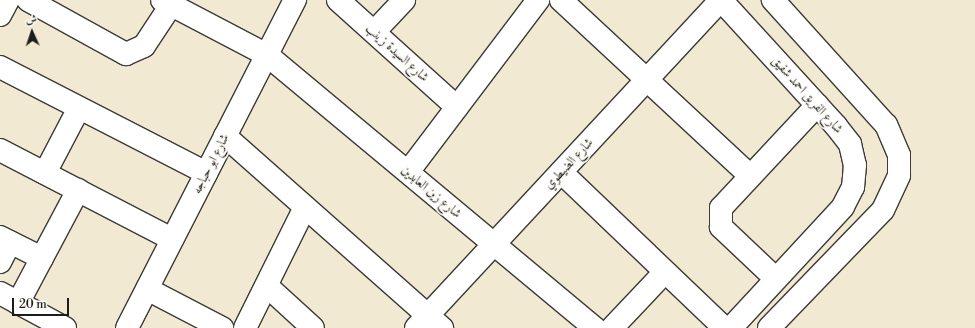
<!DOCTYPE html>
<meta charset="utf-8">
<style>
body{margin:0}
#map{position:relative;width:975px;height:328px;overflow:hidden;background:#f1e9d1;font-family:"Libre Bodoni",Amiri,serif}
div>[style]{position:absolute}
.roads{filter:drop-shadow(1px 0 #3c3b37) drop-shadow(-1px 0 #3c3b37) drop-shadow(0 1px #3c3b37) drop-shadow(0 -1px #3c3b37)}
.street>*{height:22px;margin:-11px;padding:0 11px;transform-origin:11px;border-radius:11px;background:#fff}
.secondary>*{height:22px;margin:-11px;padding:0 11px;transform-origin:11px;border-radius:11px;background:#fff}
span{translate:-50% -50%;white-space:nowrap;text-align:center;line-height:1.15;-webkit-text-stroke:3.5px #fdfcf7;paint-order:stroke}
.street-label{font-size:13px;color:#1c1c1c}
.north{position:absolute;left:12px;top:12px;width:40px;height:40px;-webkit-text-stroke:3px #fdfcf7;paint-order:stroke;rotate:357deg;font-size:11px;font-weight:700;line-height:16px;text-align:center;color:#1c1c1c}
.north::after{content:'';display:block;margin:auto;width:14px;height:18px;background:#1c1c1c;clip-path:polygon(50% 0,100% 100%,50% 72%,0 100%)}
.scale{position:absolute;left:12px;top:298px;width:57px;height:18px;box-sizing:border-box;border:2px solid #1c1c1c;border-top:0;padding-left:5px;font-size:12px;line-height:14px;white-space:nowrap;color:#1c1c1c;-webkit-text-stroke:3px #fdfcf7;paint-order:stroke}
</style>
<div id="map">
<div class="roads">
<div class="street">
<i style="left:28px;top:0;width:112px;rotate:28.9deg"></i>
<i style="left:126px;top:54px;width:20px;rotate:-24deg"></i>
<i style="left:144px;top:46px;width:49px;rotate:-56.6deg"></i>
<i style="left:162px;top:0;width:119px;rotate:27.6deg"></i>
<i style="left:267px;top:55px;width:427px;rotate:39.8deg"></i>
<i style="left:338px;top:0;width:160px;rotate:42deg"></i>
<i style="left:561px;top:0;width:257px;rotate:42.9deg"></i>
<i style="left:0;top:15px;width:17px;rotate:-62deg"></i>
<i style="left:374px;top:32px;width:44px;rotate:-46.8deg"></i>
<i style="left:0;top:67px;width:232px;rotate:27.2deg"></i>
<i style="left:225px;top:136px;width:290px;rotate:41.5deg"></i>
<i style="left:0;top:150px;width:194px;rotate:27.4deg"></i>
<i style="left:408px;top:172px;width:216px;rotate:-52.9deg"></i>
<i style="left:561px;top:172px;width:226px;rotate:43.7deg"></i>
<i style="left:45px;top:173px;width:73px;rotate:-62.4deg"></i>
<i style="left:0;top:237px;width:47px;rotate:26.6deg"></i>
<i style="left:0;top:262px;width:22px;rotate:-63deg"></i>
<i style="left:776px;top:279px;width:76px;rotate:-136.6deg"></i>
<i style="left:721px;top:227px;width:19px;rotate:-90deg"></i>
<i style="left:721px;top:208px;width:141px;rotate:-47deg"></i>
<i style="left:267px;top:286px;width:62px;rotate:42.4deg"></i>
<i style="left:147px;top:289px;width:85px;rotate:27.5deg"></i>
<i style="left:0;top:293px;width:74px;rotate:28.3deg"></i>
<i style="left:18px;top:303px;width:128px;rotate:-62deg"></i>
<i style="left:127px;top:328px;width:369px;rotate:-62.9deg"></i>
<i style="left:245px;top:328px;width:135px;rotate:-63.6deg"></i>
<i style="left:416px;top:328px;width:448px;rotate:-47.1deg"></i>
<i style="left:612px;top:328px;width:77px;rotate:-46.6deg"></i>
</div>
<div class="secondary">
<i style="left:721px;top:0;width:171px;rotate:47.6deg"></i>
<i style="left:836px;top:126px;width:23px;rotate:52deg"></i>
<i style="left:850px;top:144px;width:22px;rotate:77deg"></i>
<i style="left:855px;top:165px;width:22px;rotate:95deg"></i>
<i style="left:853px;top:187px;width:22px;rotate:117deg"></i>
<i style="left:843px;top:207px;width:165px;rotate:132.8deg"></i>
<i style="left:769px;top:328px;width:164px;rotate:-46deg"></i>
<i style="left:883px;top:210px;width:38px;rotate:-65deg"></i>
<i style="left:899px;top:175px;width:20px;rotate:-90deg"></i>
<i style="left:899px;top:155px;width:33px;rotate:-113deg"></i>
<i style="left:886px;top:125px;width:169px;rotate:-132.1deg"></i>
</div>
</div>
<div class="street-label">
<span style="left:397px;top:53px;rotate:42deg">شارع السيدة زينب</span>
<span style="left:807px;top:95px;rotate:48deg">شارع الفريق احمد شفيق</span>
<span style="left:211px;top:164px;rotate:-63deg">شارع ابو حباجه</span>
<span style="left:569px;top:164px;rotate:-47deg">شارع الضيطوي</span>
<span style="left:431px;top:192px;rotate:40deg">شارع زين العابدين</span>
</div>
<div class="north">ش</div>
<div class="scale">20 m</div>
</div>
